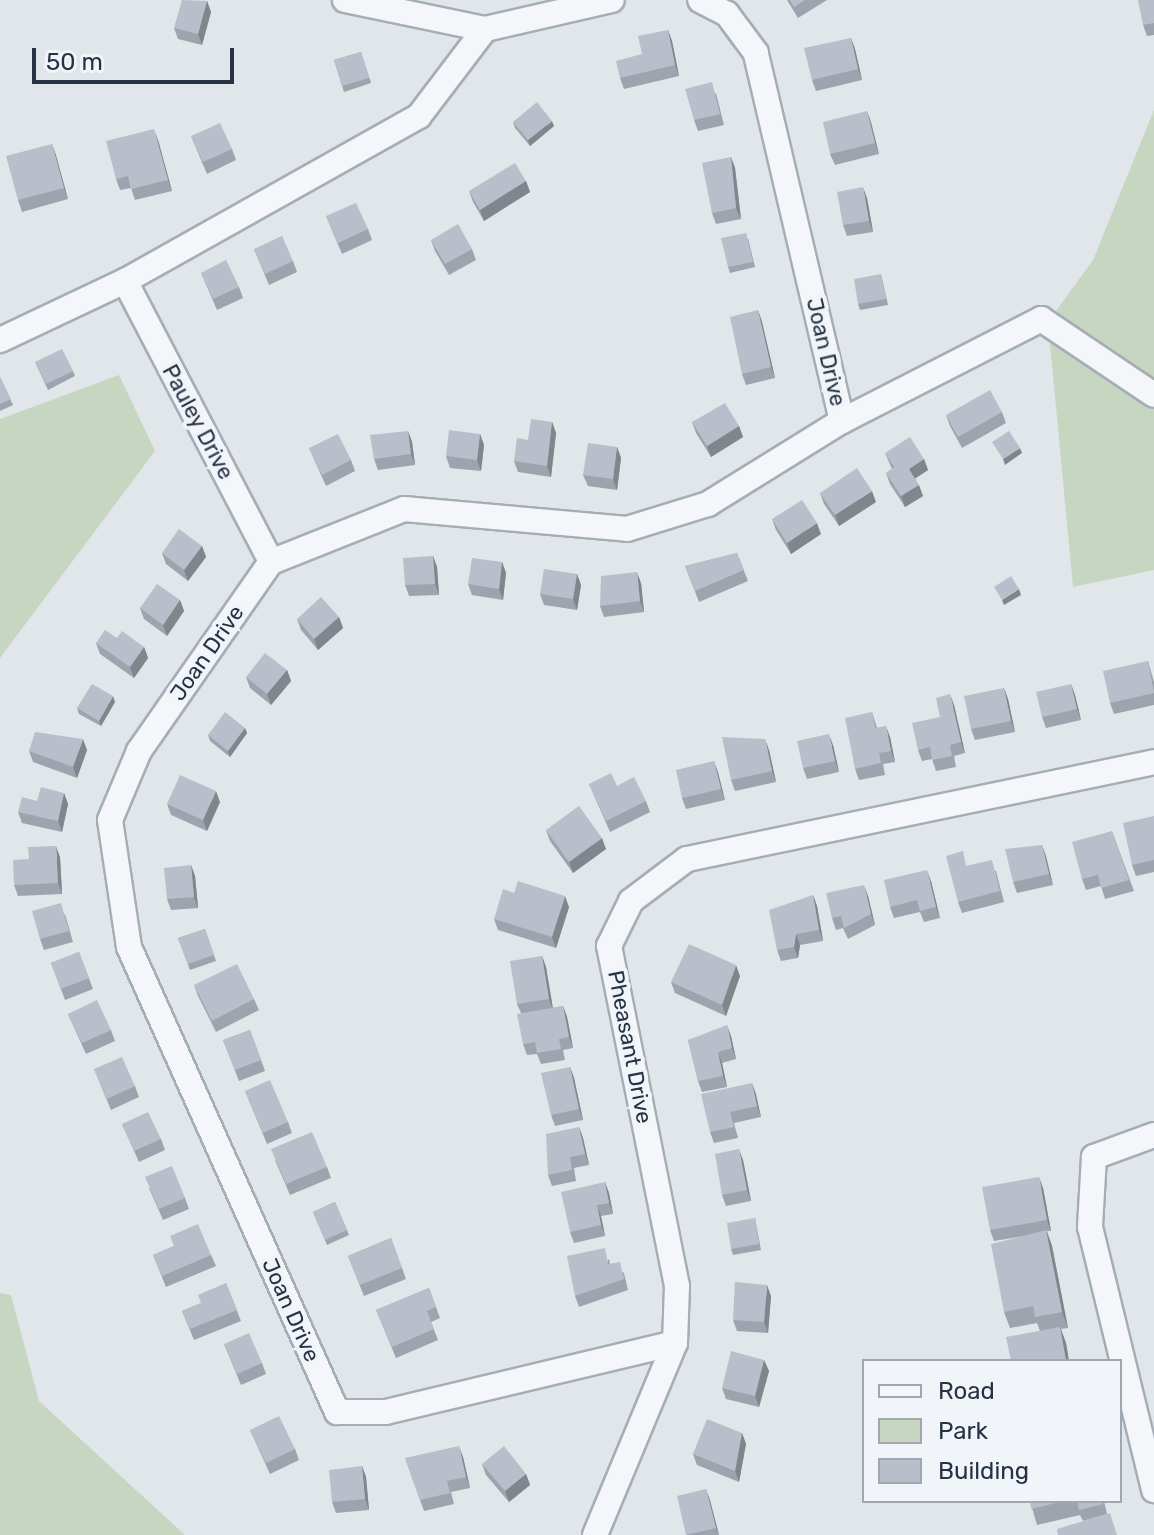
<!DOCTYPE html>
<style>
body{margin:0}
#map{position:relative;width:1154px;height:1535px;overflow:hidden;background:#e1e6eb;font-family:Rubik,sans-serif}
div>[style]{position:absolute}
.green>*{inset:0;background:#c7d6c1}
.roads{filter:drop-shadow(2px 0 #a5adb6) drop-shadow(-2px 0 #a5adb6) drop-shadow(0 2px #a5adb6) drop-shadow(0 -2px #a5adb6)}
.street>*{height:24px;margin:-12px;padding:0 12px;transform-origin:12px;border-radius:12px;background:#f5f6f9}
.wall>*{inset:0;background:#9ea4ae}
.shaded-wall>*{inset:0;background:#81868d}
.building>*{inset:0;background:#b8bfca}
span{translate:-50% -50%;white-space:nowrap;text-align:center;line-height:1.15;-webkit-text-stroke:8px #f1f4f8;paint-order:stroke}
.street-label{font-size:22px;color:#273345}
.legend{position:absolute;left:862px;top:1359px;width:260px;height:144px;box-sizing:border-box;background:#f1f4f8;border:2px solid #a0a7b0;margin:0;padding:10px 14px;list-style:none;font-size:24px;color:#273345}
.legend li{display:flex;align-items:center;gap:16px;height:40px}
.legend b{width:40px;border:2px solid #a0a7b0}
.scale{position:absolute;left:32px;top:48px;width:202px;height:36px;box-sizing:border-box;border:4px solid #273345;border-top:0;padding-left:10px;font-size:24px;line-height:28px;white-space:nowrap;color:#273345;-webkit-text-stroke:6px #f1f4f8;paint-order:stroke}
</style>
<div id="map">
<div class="green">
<i style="clip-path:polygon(1154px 110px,1154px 570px,1073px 587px,1048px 322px,1093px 260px)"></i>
<i style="clip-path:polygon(119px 375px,155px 451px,0 658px,0 419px)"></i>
<i style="clip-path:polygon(0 1293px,11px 1295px,39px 1401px,185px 1535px,0 1535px)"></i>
</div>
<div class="roads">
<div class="street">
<i style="left:345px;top:0;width:143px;rotate:11.7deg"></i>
<i style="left:125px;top:281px;width:317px;rotate:62.5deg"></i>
<i style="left:0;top:340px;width:138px;rotate:-25.3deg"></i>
<i style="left:125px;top:281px;width:337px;rotate:-29.3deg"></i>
<i style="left:419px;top:116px;width:109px;rotate:-52.8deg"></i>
<i style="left:485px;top:29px;width:130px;rotate:-12.9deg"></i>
<i style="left:842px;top:421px;width:224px;rotate:-27.1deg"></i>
<i style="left:1041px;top:319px;width:136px;rotate:33.9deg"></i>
<i style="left:1154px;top:1135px;width:64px;rotate:159.9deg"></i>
<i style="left:1094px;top:1157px;width:70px;rotate:93.3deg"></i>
<i style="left:1090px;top:1227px;width:271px;rotate:76.3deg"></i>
<i style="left:675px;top:1343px;width:298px;rotate:166.6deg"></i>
<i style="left:385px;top:1412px;width:48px;rotate:180deg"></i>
<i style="left:337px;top:1412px;width:509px;rotate:-114.1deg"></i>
<i style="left:129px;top:947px;width:128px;rotate:-98.5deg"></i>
<i style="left:110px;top:820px;width:75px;rotate:-67.2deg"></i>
<i style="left:139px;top:751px;width:231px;rotate:-55.1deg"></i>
<i style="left:271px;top:562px;width:143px;rotate:-21.7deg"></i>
<i style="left:404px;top:509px;width:224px;rotate:5.1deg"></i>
<i style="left:627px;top:529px;width:85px;rotate:-17.2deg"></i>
<i style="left:708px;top:504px;width:158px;rotate:-31.8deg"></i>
<i style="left:842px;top:421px;width:378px;rotate:-103.2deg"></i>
<i style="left:756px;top:53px;width:49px;rotate:-126.6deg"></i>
<i style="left:727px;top:14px;width:30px;rotate:-153deg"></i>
<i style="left:595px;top:1535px;width:208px;rotate:-67.4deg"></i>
<i style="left:675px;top:1343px;width:57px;rotate:-88deg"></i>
<i style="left:677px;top:1286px;width:347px;rotate:-101.3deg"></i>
<i style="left:609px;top:946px;width:50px;rotate:-63.9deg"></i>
<i style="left:631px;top:901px;width:70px;rotate:-36.9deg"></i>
<i style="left:687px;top:859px;width:477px;rotate:-11.7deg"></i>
</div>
</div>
<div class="wall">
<i style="clip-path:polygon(787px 0,827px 0,798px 18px)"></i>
<i style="clip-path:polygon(1154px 0,1154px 35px,1147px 36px,1143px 25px)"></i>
<i style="clip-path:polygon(207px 1px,211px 12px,202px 45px,178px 39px,174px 28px)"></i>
<i style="clip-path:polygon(668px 30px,672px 41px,679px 76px,624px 89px,620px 78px)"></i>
<i style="clip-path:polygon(851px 38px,855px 49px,862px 80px,816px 91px,812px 80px)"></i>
<i style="clip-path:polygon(361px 52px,371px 83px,344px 92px,334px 60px)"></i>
<i style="clip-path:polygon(716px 93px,724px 125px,698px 131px,694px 120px)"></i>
<i style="clip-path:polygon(867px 111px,879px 154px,835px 165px,830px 154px)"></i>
<i style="clip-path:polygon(513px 122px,554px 126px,530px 146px,515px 128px)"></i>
<i style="clip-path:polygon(191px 136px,232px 149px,236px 160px,207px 174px)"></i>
<i style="clip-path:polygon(158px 140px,172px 191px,135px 200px,131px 188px,120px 190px,116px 179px)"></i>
<i style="clip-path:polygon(52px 144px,68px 199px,22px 212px,18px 200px)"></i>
<i style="clip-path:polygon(731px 157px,735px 168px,741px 219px,716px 224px,712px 213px)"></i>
<i style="clip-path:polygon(526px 181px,530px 192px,484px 221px,473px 202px,469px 191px)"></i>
<i style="clip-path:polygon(867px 198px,873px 232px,847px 236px,843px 225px)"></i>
<i style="clip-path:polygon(326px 216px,368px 229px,372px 240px,342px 254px)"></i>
<i style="clip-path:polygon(748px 238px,755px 267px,730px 273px,728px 267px)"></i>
<i style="clip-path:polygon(431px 240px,472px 249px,476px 260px,449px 275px,435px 251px)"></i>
<i style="clip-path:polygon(254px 249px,293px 261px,297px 272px,269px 285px)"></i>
<i style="clip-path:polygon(201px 273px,239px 287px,243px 298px,217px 310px)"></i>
<i style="clip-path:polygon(881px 274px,888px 305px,860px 310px,858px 304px)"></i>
<i style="clip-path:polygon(758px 310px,762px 322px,775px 378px,746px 385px,742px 374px)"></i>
<i style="clip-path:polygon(35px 362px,73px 371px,75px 376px,48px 390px)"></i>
<i style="clip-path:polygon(0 377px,13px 405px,0 411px)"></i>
<i style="clip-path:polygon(1002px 412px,1006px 423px,962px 448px,950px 426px,946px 415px)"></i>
<i style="clip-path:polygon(552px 422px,556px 433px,551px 477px,518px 472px,514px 461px,528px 440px)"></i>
<i style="clip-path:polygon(692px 422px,739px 426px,743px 437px,711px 457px,696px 433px)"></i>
<i style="clip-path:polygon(408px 431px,412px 442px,415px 465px,378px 470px,374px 459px)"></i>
<i style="clip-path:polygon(480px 434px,484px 445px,481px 471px,450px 468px,446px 456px)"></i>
<i style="clip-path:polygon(617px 447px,621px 458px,617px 490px,588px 486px,583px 475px)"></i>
<i style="clip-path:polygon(309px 448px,351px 460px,355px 471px,326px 486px)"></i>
<i style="clip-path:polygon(885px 453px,924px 459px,928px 470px,915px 478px,923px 496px,905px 507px,890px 484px,886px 473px,892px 469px)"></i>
<i style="clip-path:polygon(820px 493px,876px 502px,839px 526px,824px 504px)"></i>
<i style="clip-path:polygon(772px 519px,821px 534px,791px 554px,776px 530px)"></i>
<i style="clip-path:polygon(202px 546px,206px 557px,188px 581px,166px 564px,162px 553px)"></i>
<i style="clip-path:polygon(737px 553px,748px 581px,699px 602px,685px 566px)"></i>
<i style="clip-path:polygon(433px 556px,437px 567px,439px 595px,409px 596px,405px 585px)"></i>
<i style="clip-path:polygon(502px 562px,506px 573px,503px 600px,472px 595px,468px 584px)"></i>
<i style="clip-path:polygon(577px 574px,581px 585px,577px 610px,544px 605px,540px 594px)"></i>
<i style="clip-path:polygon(641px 583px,644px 612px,604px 617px,600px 606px)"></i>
<i style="clip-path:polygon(180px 600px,184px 611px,167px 636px,144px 619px,140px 608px)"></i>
<i style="clip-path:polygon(339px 617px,343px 628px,318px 650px,301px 630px,297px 619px)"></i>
<i style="clip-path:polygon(117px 638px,144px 647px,148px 658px,134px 678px,100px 654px,96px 643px)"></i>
<i style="clip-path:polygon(1148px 661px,1154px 682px,1154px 705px,1114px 714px,1110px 703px)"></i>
<i style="clip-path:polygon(287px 670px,291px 681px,271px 705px,250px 688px,246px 677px)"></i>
<i style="clip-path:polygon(1071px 684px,1075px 695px,1081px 720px,1046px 728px,1042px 717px)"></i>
<i style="clip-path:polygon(1004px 688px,1008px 699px,1015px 732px,975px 740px,971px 729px)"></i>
<i style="clip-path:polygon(115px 702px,101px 726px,79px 714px,77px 708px)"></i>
<i style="clip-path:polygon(954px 705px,965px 753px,954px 756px,956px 767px,936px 771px,932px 759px,922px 761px,918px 750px,940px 717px)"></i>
<i style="clip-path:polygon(872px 712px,877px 728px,890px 737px,895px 762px,883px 764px,885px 775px,859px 780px,855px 769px)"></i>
<i style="clip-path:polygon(245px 728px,247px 733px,230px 757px,210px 741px,208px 735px)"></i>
<i style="clip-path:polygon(833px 745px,839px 772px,807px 779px,803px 768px)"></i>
<i style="clip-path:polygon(87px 750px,77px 778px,33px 762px,29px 751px)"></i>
<i style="clip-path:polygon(769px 750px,776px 782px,735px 791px,731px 780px)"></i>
<i style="clip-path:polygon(714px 761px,725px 800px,686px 809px,682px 798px)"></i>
<i style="clip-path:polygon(589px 784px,617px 786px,646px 801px,650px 812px,610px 832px)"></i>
<i style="clip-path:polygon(64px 793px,68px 804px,62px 832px,22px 823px,18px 812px,37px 801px)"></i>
<i style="clip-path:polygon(220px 802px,207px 831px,171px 815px,167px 804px)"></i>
<i style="clip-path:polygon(1154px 816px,1154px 872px,1136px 876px,1132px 865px)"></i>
<i style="clip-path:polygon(546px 830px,606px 849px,573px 873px,550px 841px)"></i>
<i style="clip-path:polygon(1112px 831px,1134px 891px,1105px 899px,1101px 886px,1086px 890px,1082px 879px)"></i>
<i style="clip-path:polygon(1042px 845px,1053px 885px,1017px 893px,1013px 882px)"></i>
<i style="clip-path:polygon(60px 857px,62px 894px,18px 896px,14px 885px)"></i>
<i style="clip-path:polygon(191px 865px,195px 876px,198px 908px,171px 910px,167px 899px)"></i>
<i style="clip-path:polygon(968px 866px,996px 871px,1004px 902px,962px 913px,958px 902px)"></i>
<i style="clip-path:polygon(931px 881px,940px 918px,924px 922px,920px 912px,894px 918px,890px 907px)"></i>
<i style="clip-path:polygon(813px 895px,817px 906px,823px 941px,800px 945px,798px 958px,781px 961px,777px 950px)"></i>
<i style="clip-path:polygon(868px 896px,875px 925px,848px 939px,843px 928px,836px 930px,832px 918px)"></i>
<i style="clip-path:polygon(569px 907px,556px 948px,498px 930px,494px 919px)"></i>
<i style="clip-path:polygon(65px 914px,73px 942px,44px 950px,40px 939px)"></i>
<i style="clip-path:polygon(205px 929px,216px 961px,190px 970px,178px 938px)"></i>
<i style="clip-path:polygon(79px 952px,93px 989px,65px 1000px,51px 963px)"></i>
<i style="clip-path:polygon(542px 956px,546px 967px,553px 1008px,563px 1006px,567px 1017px,573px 1048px,563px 1050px,565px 1060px,541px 1064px,537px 1054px,527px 1055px,523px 1044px,521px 1013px,517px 1004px)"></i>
<i style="clip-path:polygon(740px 976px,726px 1016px,675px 993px,671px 982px)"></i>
<i style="clip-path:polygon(194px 985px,254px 999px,259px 1010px,216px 1032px,198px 996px)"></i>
<i style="clip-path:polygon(68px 1014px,111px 1030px,115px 1041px,86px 1054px)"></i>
<i style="clip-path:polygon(250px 1030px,265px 1071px,239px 1081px,223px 1040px)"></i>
<i style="clip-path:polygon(731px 1036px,736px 1059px,722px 1063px,727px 1087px,702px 1092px,698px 1081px,688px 1040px)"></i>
<i style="clip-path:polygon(570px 1067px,574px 1078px,583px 1120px,555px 1126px,551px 1115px)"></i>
<i style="clip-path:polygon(94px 1069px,135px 1086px,139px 1097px,111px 1110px)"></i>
<i style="clip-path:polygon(752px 1083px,761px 1117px,734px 1123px,738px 1138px,714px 1143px,710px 1132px)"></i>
<i style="clip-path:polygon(245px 1091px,288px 1122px,292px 1133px,267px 1144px)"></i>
<i style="clip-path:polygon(122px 1124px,161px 1139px,165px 1150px,139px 1162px)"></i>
<i style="clip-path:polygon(579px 1127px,583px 1138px,589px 1165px,574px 1168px,576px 1181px,552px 1186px,548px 1175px)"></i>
<i style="clip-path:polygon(275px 1160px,327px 1167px,331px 1178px,290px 1195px)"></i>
<i style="clip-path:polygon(743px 1160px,751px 1201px,726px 1206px,722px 1195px)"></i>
<i style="clip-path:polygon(605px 1182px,609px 1193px,613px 1214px,601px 1216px,605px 1236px,574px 1243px,570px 1232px)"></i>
<i style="clip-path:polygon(149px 1188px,185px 1198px,189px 1209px,163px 1220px)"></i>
<i style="clip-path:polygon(1043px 1188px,1051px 1231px,1047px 1231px,1052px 1246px,1068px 1328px,1061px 1329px,1066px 1343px,1069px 1361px,1011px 1361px,1040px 1331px,1037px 1323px,1010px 1328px,1004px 1312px,1024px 1236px,994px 1241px,990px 1230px)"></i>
<i style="clip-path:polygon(335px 1202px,349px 1235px,327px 1245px,313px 1212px)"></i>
<i style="clip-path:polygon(755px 1218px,761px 1250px,733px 1255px,731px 1249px)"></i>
<i style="clip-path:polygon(391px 1238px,406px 1279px,364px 1296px,348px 1256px)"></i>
<i style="clip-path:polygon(174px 1246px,211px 1255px,216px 1266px,166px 1287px,153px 1255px)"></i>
<i style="clip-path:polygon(609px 1259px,610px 1264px,624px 1273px,628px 1290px,579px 1307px,575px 1296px)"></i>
<i style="clip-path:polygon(226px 1283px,241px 1321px,194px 1340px,182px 1311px,201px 1303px)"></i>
<i style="clip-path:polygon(429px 1288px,440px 1318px,431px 1322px,438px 1340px,396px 1358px,376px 1310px)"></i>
<i style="clip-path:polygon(771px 1296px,768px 1333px,737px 1331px,733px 1320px)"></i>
<i style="clip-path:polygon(224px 1344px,262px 1363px,266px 1374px,241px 1385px)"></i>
<i style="clip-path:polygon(764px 1360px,769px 1371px,759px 1407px,726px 1399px,722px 1388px)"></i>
<i style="clip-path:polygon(250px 1430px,295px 1449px,299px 1460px,270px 1474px)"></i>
<i style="clip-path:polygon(742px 1433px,746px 1444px,739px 1482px,697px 1465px,693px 1454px)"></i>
<i style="clip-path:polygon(463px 1457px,470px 1488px,451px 1492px,454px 1504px,424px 1511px,405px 1458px)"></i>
<i style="clip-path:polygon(482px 1464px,526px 1474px,530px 1485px,509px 1502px,486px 1475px)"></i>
<i style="clip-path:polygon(362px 1466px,366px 1477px,369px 1510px,336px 1513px,332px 1502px)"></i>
<i style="clip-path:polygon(706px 1489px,719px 1535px,686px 1535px)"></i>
<i style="clip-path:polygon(1030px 1501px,1104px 1501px,1107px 1514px,1083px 1521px,1080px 1515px,1037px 1525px)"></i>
</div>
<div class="shaded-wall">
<i style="clip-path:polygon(207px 1px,211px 12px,202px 45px,198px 34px)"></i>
<i style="clip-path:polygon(668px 30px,672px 41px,679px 76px,675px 65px)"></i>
<i style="clip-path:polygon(851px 38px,855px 49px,862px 80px,858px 69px)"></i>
<i style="clip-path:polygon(867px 111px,871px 122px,879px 154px,875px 143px)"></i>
<i style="clip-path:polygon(552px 121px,554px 126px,530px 146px,528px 140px)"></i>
<i style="clip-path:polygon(154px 129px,158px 140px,172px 191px,168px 180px)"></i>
<i style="clip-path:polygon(52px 144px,56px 155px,68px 199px,64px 188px)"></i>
<i style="clip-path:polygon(731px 157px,735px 168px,741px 219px,736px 208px)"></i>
<i style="clip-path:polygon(526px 181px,530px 192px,484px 221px,480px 210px)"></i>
<i style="clip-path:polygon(863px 187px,867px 198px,873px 232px,869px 221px)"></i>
<i style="clip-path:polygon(758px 310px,762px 322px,775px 378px,771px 367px)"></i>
<i style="clip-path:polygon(552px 422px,556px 433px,551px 477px,547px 466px)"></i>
<i style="clip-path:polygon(739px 426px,743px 437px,711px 457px,707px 446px)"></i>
<i style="clip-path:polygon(408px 431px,412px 442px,415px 465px,411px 454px)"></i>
<i style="clip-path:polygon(480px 434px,484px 445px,481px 471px,477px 460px)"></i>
<i style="clip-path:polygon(617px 447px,621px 458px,617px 490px,613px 479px)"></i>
<i style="clip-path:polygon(1020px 448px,1022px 453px,1005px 465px,1003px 459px)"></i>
<i style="clip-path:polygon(924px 459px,928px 470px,913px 480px,909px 469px)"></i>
<i style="clip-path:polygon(919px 485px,923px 496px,905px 507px,901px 496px)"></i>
<i style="clip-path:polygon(872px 491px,876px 502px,839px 526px,835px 515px)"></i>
<i style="clip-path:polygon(817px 523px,821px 534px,791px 554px,787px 543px)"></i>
<i style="clip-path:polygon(202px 546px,206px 557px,188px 581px,184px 570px)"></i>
<i style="clip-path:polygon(433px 556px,437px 567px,439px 595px,435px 584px)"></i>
<i style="clip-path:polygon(502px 562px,506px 573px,503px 600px,499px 589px)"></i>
<i style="clip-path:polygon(637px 572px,641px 583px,644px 612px,640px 601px)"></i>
<i style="clip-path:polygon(577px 574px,581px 585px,577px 610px,573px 599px)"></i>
<i style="clip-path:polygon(1019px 589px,1021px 595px,1004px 605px,1002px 600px)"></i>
<i style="clip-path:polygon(180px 600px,184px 611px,167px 636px,163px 625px)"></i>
<i style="clip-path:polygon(339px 617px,343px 628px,318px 650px,314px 639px)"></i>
<i style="clip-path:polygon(144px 647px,148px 658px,134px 678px,130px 667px)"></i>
<i style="clip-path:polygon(287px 670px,291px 681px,271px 705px,267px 694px)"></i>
<i style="clip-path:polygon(1071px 684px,1075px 695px,1081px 720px,1077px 709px)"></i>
<i style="clip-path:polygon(1004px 688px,1008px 699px,1015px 732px,1011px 721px)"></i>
<i style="clip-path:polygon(950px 694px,954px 705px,965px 753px,961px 742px)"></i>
<i style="clip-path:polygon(113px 696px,115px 702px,101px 726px,99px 721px)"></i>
<i style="clip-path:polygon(886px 726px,890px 737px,895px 762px,891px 751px)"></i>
<i style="clip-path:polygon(245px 728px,247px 733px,230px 757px,228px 751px)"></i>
<i style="clip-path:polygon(829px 734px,833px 745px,839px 772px,835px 761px)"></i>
<i style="clip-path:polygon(83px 739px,87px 750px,77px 778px,73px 767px)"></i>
<i style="clip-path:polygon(765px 739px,769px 750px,776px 782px,772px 771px)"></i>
<i style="clip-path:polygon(714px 761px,718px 772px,725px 800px,721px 789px)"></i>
<i style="clip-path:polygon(216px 791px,220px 802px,207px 831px,203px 820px)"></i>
<i style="clip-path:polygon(64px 793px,68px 804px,62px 832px,58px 821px)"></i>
<i style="clip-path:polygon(602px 838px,606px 849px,573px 873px,569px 862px)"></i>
<i style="clip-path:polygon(1042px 845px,1046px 856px,1053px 885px,1049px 874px)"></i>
<i style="clip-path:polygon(56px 846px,60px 857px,62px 894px,58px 883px)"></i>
<i style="clip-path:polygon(191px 865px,195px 876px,198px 908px,194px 897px)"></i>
<i style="clip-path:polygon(927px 870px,931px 881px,940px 918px,936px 907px)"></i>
<i style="clip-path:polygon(864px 885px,868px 896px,875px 925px,871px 914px)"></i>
<i style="clip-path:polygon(813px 895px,817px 906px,823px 941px,819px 930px)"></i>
<i style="clip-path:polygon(565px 896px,569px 907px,556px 948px,552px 937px)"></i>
<i style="clip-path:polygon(796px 934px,800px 945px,798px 958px,794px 947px)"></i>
<i style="clip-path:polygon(542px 956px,546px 967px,553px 1010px,549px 999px)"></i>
<i style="clip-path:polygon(736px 965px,740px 976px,726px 1016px,722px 1005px)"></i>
<i style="clip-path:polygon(563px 1006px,567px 1017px,573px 1048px,569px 1037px)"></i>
<i style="clip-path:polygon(727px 1025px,731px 1036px,736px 1059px,732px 1048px)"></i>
<i style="clip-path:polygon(718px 1052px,722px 1063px,727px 1087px,723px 1076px)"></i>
<i style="clip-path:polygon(570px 1067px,574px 1078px,583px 1120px,579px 1109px)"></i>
<i style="clip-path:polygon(752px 1083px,756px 1094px,761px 1117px,757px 1106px)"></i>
<i style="clip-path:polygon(579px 1127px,583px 1138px,589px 1165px,585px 1154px)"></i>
<i style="clip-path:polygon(739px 1149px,743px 1160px,751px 1201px,747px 1190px)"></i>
<i style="clip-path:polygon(1039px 1177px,1043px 1188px,1051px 1231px,1047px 1220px)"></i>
<i style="clip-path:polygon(605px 1182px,609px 1193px,613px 1214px,609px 1203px)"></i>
<i style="clip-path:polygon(597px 1205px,601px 1216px,605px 1236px,601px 1225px)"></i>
<i style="clip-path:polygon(1046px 1230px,1052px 1246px,1068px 1328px,1062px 1312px)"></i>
<i style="clip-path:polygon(767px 1285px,771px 1296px,768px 1333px,764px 1322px)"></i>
<i style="clip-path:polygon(1060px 1327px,1066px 1343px,1069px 1361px,1066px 1361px)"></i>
<i style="clip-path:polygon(764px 1360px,769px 1371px,759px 1407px,755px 1396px)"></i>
<i style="clip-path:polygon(742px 1433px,746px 1444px,739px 1482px,735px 1471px)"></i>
<i style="clip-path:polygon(459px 1446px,463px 1457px,470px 1488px,466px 1477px)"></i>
<i style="clip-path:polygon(362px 1466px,366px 1477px,369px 1510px,365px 1499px)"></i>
<i style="clip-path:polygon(526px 1474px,530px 1485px,509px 1502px,505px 1491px)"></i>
<i style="clip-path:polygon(706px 1489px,710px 1500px,719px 1535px,716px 1528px)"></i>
</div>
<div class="building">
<i style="clip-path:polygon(182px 0,207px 1px,198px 34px,174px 28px)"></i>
<i style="clip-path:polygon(790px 0,805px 0,794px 7px)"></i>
<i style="clip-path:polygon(1138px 0,1154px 0,1154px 23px,1143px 25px)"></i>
<i style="clip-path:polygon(668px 30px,675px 65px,620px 78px,616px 61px,642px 54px,638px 36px)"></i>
<i style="clip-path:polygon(851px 38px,858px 69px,812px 80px,804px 48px)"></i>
<i style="clip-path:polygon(361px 52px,369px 78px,342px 86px,334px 60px)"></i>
<i style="clip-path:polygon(712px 82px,720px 114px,694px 120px,685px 89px)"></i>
<i style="clip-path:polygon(537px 102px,552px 121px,528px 140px,513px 122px)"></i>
<i style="clip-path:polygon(867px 111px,875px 143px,830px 154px,823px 122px)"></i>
<i style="clip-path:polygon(220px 123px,232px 149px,203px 162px,191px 136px)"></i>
<i style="clip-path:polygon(154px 129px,168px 180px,131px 189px,128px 176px,116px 179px,106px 141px)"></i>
<i style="clip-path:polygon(52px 144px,64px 188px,18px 200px,6px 156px)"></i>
<i style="clip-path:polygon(731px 157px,736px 208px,712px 213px,702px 163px)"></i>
<i style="clip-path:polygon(515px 163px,526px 181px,480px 210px,469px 191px)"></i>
<i style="clip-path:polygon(863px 187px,869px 221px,843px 225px,837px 192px)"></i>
<i style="clip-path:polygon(356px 203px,368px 229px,338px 243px,326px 216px)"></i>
<i style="clip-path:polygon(458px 224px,472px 249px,445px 264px,431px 240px)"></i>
<i style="clip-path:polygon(746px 233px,753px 262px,728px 267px,721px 238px)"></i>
<i style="clip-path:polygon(282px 236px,293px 261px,265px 274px,254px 249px)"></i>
<i style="clip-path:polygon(226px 260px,239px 287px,213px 299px,201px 273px)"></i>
<i style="clip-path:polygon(881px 274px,886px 299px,858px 304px,854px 279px)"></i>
<i style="clip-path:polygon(758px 310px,771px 367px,742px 374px,730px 317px)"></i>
<i style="clip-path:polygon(62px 349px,73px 371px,46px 384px,35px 362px)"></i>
<i style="clip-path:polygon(0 377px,11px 399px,0 404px)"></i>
<i style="clip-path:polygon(990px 390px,1002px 412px,958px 437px,946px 415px)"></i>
<i style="clip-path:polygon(725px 403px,739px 426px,707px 446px,692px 422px)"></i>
<i style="clip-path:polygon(531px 419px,552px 422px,547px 466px,514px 461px,517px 438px,528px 440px)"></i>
<i style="clip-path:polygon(449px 430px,480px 434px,477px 460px,446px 456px)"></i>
<i style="clip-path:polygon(408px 431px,411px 454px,374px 459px,370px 435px)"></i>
<i style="clip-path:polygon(1009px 431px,1020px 448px,1003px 459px,992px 442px)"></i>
<i style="clip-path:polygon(338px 434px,351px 460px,322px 475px,309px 448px)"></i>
<i style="clip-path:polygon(910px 437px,924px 459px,909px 469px,919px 485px,901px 496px,886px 473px,894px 467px,885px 453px)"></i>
<i style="clip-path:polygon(588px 443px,617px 447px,613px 479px,583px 475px)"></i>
<i style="clip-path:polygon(857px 468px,872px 491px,835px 515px,820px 493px)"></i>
<i style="clip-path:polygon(802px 500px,817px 523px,787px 543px,772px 519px)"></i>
<i style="clip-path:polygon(179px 529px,202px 546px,184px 570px,162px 553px)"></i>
<i style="clip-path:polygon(737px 553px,744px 570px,695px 591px,685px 566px)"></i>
<i style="clip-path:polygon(433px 556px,435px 584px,405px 585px,403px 558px)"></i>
<i style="clip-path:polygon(472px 558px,502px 562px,499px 589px,468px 584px)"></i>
<i style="clip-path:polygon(544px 569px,577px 574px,573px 599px,540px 594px)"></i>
<i style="clip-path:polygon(637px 572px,640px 601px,600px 606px,601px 576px)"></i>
<i style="clip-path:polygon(1011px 576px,1019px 589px,1002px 600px,994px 587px)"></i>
<i style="clip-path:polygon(157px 584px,180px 600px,163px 625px,140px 608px)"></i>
<i style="clip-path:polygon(321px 597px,339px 617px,314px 639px,297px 619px)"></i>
<i style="clip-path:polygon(105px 630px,117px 638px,122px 631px,144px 647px,130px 667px,96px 643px)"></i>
<i style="clip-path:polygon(265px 653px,287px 670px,267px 694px,246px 677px)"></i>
<i style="clip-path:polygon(1148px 661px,1154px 693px,1110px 703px,1103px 671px)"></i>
<i style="clip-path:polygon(92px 684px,113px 696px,99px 721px,77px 708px)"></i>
<i style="clip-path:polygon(1071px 684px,1077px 709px,1042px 717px,1036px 692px)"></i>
<i style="clip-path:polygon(1004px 688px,1011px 721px,971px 729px,964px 696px)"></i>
<i style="clip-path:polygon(950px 694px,961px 742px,950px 745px,952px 756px,932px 760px,930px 747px,918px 750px,912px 723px,940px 717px,936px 698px)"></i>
<i style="clip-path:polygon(225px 712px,245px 728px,228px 751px,208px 735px)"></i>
<i style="clip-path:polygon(872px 712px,875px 728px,886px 726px,891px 751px,879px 753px,881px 763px,855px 769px,845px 718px)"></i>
<i style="clip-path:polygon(35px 732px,83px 739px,73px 767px,29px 751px)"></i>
<i style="clip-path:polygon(829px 734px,835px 761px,803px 768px,797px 741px)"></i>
<i style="clip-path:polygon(722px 737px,765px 739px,772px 771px,731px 780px)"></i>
<i style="clip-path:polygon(714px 761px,721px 789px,682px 798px,676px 770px)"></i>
<i style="clip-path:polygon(611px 773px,617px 786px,634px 777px,646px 801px,606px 821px,589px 784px)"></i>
<i style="clip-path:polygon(180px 775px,216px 791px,203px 820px,167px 804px)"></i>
<i style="clip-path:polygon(41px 787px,64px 793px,58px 821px,18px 812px,22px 797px,37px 801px)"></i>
<i style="clip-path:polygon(579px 806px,602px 838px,569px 862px,546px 830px)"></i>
<i style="clip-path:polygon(1154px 816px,1154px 860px,1132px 865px,1123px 823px)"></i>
<i style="clip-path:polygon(1112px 831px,1129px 880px,1101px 888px,1098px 875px,1082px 879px,1072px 842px)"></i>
<i style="clip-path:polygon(1042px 845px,1049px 874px,1013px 882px,1005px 849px)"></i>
<i style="clip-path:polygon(56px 846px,58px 883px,14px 885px,13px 860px,29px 859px,28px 847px)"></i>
<i style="clip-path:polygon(963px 851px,966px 866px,992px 860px,1000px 891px,958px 902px,946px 856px)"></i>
<i style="clip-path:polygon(191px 865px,194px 897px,167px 899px,164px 868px)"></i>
<i style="clip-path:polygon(927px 870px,936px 907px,920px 911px,917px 900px,890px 907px,884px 880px)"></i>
<i style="clip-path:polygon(518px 881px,565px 896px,552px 937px,494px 919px,503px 889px,514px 893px)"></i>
<i style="clip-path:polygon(864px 885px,871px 914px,844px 928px,841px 916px,832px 918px,826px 893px)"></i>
<i style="clip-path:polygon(813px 895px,819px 930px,796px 934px,794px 947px,777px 950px,769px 910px)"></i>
<i style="clip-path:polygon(61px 903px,69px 931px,40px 939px,32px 911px)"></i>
<i style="clip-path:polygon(205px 929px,214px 955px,188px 964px,178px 938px)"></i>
<i style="clip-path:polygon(689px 944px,736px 965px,722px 1005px,671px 982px)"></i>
<i style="clip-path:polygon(79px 952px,89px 978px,61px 989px,51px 963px)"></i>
<i style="clip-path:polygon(542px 956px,549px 999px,517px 1004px,510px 961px)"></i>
<i style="clip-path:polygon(237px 964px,254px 999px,212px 1021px,194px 985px)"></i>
<i style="clip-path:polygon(97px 1000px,111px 1030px,82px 1043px,68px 1014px)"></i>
<i style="clip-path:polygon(563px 1006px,569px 1037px,559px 1039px,561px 1049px,537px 1053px,535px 1042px,523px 1044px,517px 1014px)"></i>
<i style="clip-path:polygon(727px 1025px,732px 1048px,718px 1052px,723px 1076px,698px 1081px,688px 1040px)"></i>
<i style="clip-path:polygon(250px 1030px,261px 1060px,235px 1070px,223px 1040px)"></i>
<i style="clip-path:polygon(122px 1057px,135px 1086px,107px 1099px,94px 1069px)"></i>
<i style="clip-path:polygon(570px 1067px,579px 1109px,551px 1115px,541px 1073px)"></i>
<i style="clip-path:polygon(270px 1080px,288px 1122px,263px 1133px,245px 1091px)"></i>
<i style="clip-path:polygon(752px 1083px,757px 1106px,730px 1112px,734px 1127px,710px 1132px,701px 1094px)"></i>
<i style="clip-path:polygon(148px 1112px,161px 1139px,134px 1151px,122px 1124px)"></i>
<i style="clip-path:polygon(579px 1127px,585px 1154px,570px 1157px,572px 1170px,548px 1175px,546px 1134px)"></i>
<i style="clip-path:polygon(312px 1132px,327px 1167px,286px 1184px,271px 1149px)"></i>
<i style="clip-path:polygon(739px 1149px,747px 1190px,722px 1195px,715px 1154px)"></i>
<i style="clip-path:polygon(172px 1166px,185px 1198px,159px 1209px,145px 1177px)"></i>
<i style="clip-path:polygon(1039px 1177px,1047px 1220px,990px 1230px,982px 1187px)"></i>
<i style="clip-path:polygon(605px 1182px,609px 1203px,597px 1205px,601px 1225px,570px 1232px,561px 1192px)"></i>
<i style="clip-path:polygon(335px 1202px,347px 1230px,325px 1240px,313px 1212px)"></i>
<i style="clip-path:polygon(755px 1218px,759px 1244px,731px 1249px,727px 1223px)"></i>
<i style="clip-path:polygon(198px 1224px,211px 1255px,162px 1276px,153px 1255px,174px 1246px,170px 1236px)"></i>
<i style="clip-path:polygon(1046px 1230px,1062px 1312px,1035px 1317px,1033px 1306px,1004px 1312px,991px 1244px)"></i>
<i style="clip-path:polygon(391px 1238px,402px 1268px,360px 1285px,348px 1256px)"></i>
<i style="clip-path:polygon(605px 1248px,608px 1264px,620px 1262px,624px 1279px,575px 1296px,567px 1256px)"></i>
<i style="clip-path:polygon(735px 1282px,767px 1285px,764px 1322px,733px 1320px)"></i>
<i style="clip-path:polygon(226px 1283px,237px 1310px,190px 1329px,182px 1311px,201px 1303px,198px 1295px)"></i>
<i style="clip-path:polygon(429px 1288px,436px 1307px,427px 1311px,434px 1329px,392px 1347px,376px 1310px)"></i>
<i style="clip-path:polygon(1060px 1327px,1066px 1361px,1011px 1361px,1006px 1337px)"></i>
<i style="clip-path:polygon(249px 1333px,262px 1363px,237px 1374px,224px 1344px)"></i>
<i style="clip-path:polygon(731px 1351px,764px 1360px,755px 1396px,722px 1388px)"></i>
<i style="clip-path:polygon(279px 1416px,295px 1449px,266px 1463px,250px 1430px)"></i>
<i style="clip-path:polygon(707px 1419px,742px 1433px,735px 1471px,693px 1454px)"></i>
<i style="clip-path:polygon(459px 1446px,466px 1477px,447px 1481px,450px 1493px,420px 1500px,405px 1458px)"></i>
<i style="clip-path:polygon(504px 1446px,526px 1474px,505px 1491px,482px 1464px)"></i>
<i style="clip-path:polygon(362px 1466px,365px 1499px,332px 1502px,329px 1470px)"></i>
<i style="clip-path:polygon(706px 1489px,716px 1528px,686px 1535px,677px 1496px)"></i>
<i style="clip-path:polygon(1030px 1501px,1064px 1501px,1031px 1509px)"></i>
<i style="clip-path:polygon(1077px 1501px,1102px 1501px,1103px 1504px,1079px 1510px)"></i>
<i style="clip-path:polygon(1110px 1513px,1117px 1535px,1058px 1535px,1057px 1529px)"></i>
</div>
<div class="street-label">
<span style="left:826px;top:352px;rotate:77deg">Joan Drive</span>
<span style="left:198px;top:422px;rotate:62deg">Pauley Drive</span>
<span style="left:207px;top:653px;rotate:-55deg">Joan Drive</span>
<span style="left:630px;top:1047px;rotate:79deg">Pheasant Drive</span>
<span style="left:291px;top:1310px;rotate:66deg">Joan Drive</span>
</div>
<ul class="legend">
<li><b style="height:10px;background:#f5f6f9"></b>Road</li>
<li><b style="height:22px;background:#c7d6c1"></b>Park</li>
<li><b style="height:22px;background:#b8bfca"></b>Building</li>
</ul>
<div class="scale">50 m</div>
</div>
